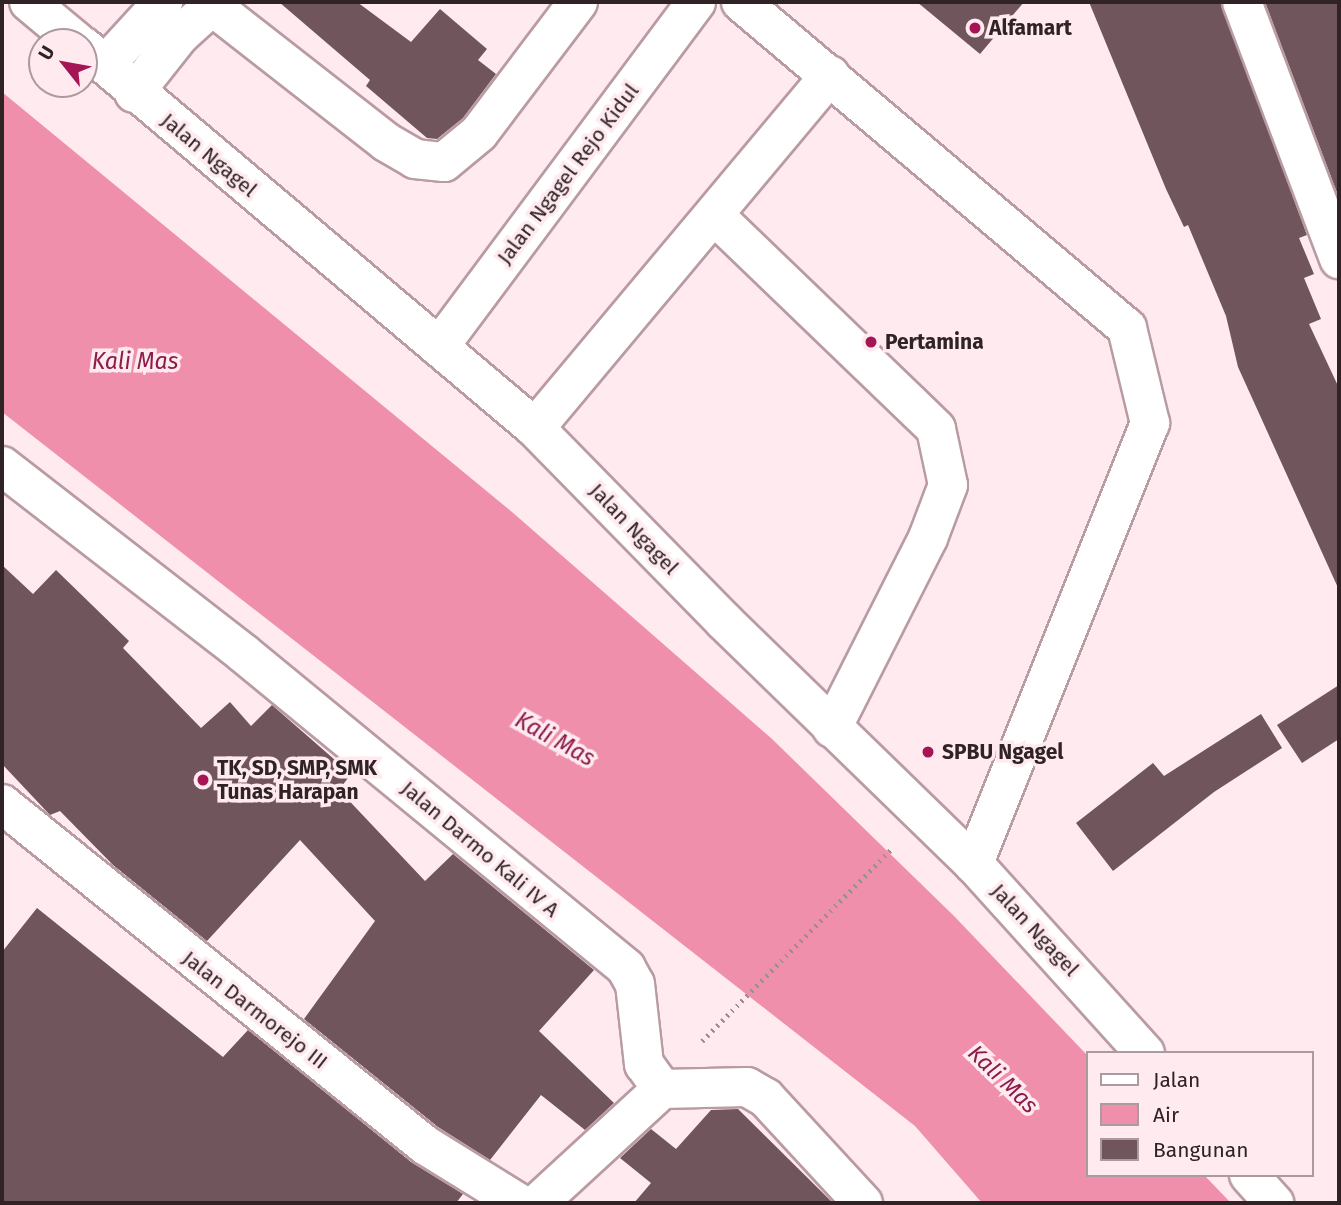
<!DOCTYPE html>
<style>
body{margin:0}
#map{position:relative;width:1341px;height:1205px;overflow:hidden;background:#feeaef;font-family:"Fira Sans",sans-serif}
div>[style]{position:absolute}
.water>*{inset:0;background:#ef8fac}
.building>*{inset:0;background:#70555c}
.path>*{height:4.5px;margin-top:-2.25px;transform-origin:0;background:repeating-linear-gradient(90deg,#9d8d91 0 2px,transparent 0 7px)}
.roads{filter:drop-shadow(2px 0 #b99ba2) drop-shadow(-2px 0 #b99ba2) drop-shadow(0 2px #b99ba2) drop-shadow(0 -2px #b99ba2)}
.minor>*{height:38px;margin:-19px;padding:0 19px;transform-origin:19px;border-radius:19px;background:#fff}
.major>*{height:38px;margin:-19px;padding:0 19px;transform-origin:19px;border-radius:19px;background:#fff}
.highway>*{height:38px;margin:-19px;padding:0 19px;transform-origin:19px;border-radius:19px;background:#fff}
.dots>*{width:19px;height:19px;translate:-50% -50%;box-sizing:border-box;border:4px solid #feeaef;border-radius:50%}
span{translate:-50% -50%;white-space:nowrap;text-align:center;line-height:1.15;-webkit-text-stroke:7px #feeaef;paint-order:stroke}
.poi-label{font-size:21px;color:#2f2326;font-weight:700}
.left{translate:0 -50%;text-align:left}
.street-label{font-size:21px;color:#2f2326}
.water-label{font-size:23px;color:#8c1c4a;font-style:italic}
.frame{position:absolute;inset:0;border:4px solid #2f2326;pointer-events:none}
.legend{position:absolute;left:1086px;top:1051px;width:228px;height:126px;box-sizing:border-box;background:#feeaef;border:2px solid #ab9a9f;margin:0;padding:9px 12px;list-style:none;font-size:21px;color:#2f2326}
.legend li{display:flex;align-items:center;gap:14px;height:35px}
.legend b{width:35px;border:2px solid #ab9a9f}
.north{position:absolute;left:28px;top:28px;width:70px;height:70px;box-sizing:border-box;background:#feeaef;border:2px solid #ab9a9f;border-radius:50%;rotate:301deg;font-size:19px;font-weight:700;line-height:28px;text-align:center;color:#2f2326}
.north::after{content:'';display:block;margin:auto;width:24px;height:32px;background:#a51556;clip-path:polygon(50% 0,100% 100%,50% 72%,0 100%)}
</style>
<div id="map">
<div class="water">
<i style="clip-path:polygon(2px 92px,512px 512px,771px 738px,954px 916px,1087px 1055px,1087px 1175px,1204px 1175px,1231px 1203px,982px 1203px,915px 1126px,2px 412px)"></i>
</div>
<div class="building">
<i style="clip-path:polygon(279px 2px,357px 2px,411px 42px,440px 9px,487px 49px,478px 60px,496px 74px,463px 118px,437px 139px,427px 138px,366px 86px,370px 80px)"></i>
<i style="clip-path:polygon(917px 2px,1024px 2px,980px 54px)"></i>
<i style="clip-path:polygon(1089px 2px,1221px 2px,1307px 235px,1299px 238px,1314px 274px,1304px 278px,1321px 319px,1309px 324px,1339px 388px,1339px 590px,1238px 367px,1226px 316px,1188px 225px,1184px 227px,1166px 189px)"></i>
<i style="clip-path:polygon(1265px 2px,1339px 2px,1339px 198px)"></i>
<i style="clip-path:polygon(2px 565px,33px 594px,56px 570px,129px 641px,123px 648px,201px 728px,230px 702px,251px 726px,272px 705px,351px 774px,339px 790px,425px 881px,453px 854px,594px 970px,539px 1031px,614px 1103px,585px 1130px,541px 1095px,490px 1160px,438px 1127px,304px 1019px,375px 921px,300px 840px,207px 941px,113px 865px,60px 811px,50px 815px,2px 764px)"></i>
<i style="clip-path:polygon(1339px 685px,1339px 739px,1302px 763px,1277px 725px)"></i>
<i style="clip-path:polygon(1261px 714px,1282px 748px,1214px 792px,1113px 871px,1076px 823px,1153px 763px,1164px 776px)"></i>
<i style="clip-path:polygon(37px 908px,223px 1057px,248px 1030px,411px 1162px,463px 1194px,456px 1203px,2px 1203px,2px 952px)"></i>
<i style="clip-path:polygon(738px 1109px,833px 1203px,634px 1203px,651px 1183px,620px 1158px,651px 1129px,676px 1149px,711px 1110px)"></i>
</div>
<div class="path">
<i style="left:702px;top:1041px;width:271px;rotate:-45.4deg"></i>
</div>
<div class="roads">
<div class="minor">
<i style="left:207px;top:2px;width:227px;rotate:38deg"></i>
<i style="left:386px;top:142px;width:34px;rotate:30deg"></i>
<i style="left:415px;top:159px;width:29px;rotate:6deg"></i>
<i style="left:444px;top:162px;width:45px;rotate:-39.6deg"></i>
<i style="left:479px;top:133px;width:164px;rotate:-52.9deg"></i>
<i style="left:741px;top:2px;width:505px;rotate:40.18deg"></i>
<i style="left:1127px;top:328px;width:98px;rotate:76.4deg"></i>
<i style="left:1150px;top:423px;width:475px;rotate:111.8deg"></i>
<i style="left:1242px;top:2px;width:275px;rotate:69.3deg"></i>
<i style="left:105px;top:65px;width:86px;rotate:-47.4deg"></i>
<i style="left:134px;top:93px;width:73px;rotate:-51.7deg"></i>
<i style="left:179px;top:36px;width:45px;rotate:-42.3deg"></i>
<i style="left:714px;top:215px;width:308px;rotate:43.9deg"></i>
<i style="left:936px;top:429px;width:57px;rotate:77.9deg"></i>
<i style="left:948px;top:485px;width:57px;rotate:110.7deg"></i>
<i style="left:928px;top:538px;width:213px;rotate:116.8deg"></i>
<i style="left:535px;top:428px;width:460px;rotate:-50.1deg"></i>
<i style="left:2px;top:466px;width:305px;rotate:37.8deg"></i>
<i style="left:243px;top:653px;width:496px;rotate:39.4deg"></i>
<i style="left:626px;top:968px;width:18px;rotate:61deg"></i>
<i style="left:635px;top:984px;width:81px;rotate:83.6deg"></i>
<i style="left:644px;top:1064px;width:31px;rotate:54deg"></i>
<i style="left:662px;top:1089px;width:85px;rotate:-1.3deg"></i>
<i style="left:747px;top:1087px;width:22px;rotate:30deg"></i>
<i style="left:766px;top:1098px;width:143px;rotate:47.3deg"></i>
<i style="left:2px;top:804px;width:543px;rotate:38.87deg"></i>
<i style="left:425px;top:1145px;width:110px;rotate:31.7deg"></i>
<i style="left:538px;top:1203px;width:168px;rotate:-42.6deg"></i>
</div>
<div class="major">
<i style="left:439px;top:347px;width:430px;rotate:-53.3deg"></i>
</div>
<div class="highway">
<i style="left:29px;top:2px;width:62px;rotate:39.8deg"></i>
<i style="left:84px;top:47px;width:590px;rotate:40.19deg"></i>
<i style="left:535px;top:428px;width:270px;rotate:45.6deg"></i>
<i style="left:724px;top:621px;width:349px;rotate:44.2deg"></i>
<i style="left:974px;top:864px;width:255px;rotate:47.9deg"></i>
<i style="left:1249px;top:1175px;width:38px;rotate:48deg"></i>
</div>
</div>
<div class="dots">
<i style="left:975px;top:28px;background:#a51556"></i>
<i style="left:871px;top:342px;background:#a51556"></i>
<i style="left:928px;top:752px;background:#a51556"></i>
<i style="left:203px;top:780px;background:#a51556"></i>
</div>
<div class="poi-label">
<span class="left" style="left:989px;top:28px">Alfamart</span>
<span class="left" style="left:885px;top:342px">Pertamina</span>
<span class="left" style="left:942px;top:752px">SPBU Ngagel</span>
<span class="left" style="left:217px;top:780px">TK, SD, SMP, SMK<br>Tunas Harapan</span>
</div>
<div class="street-label">
<span style="left:209px;top:155px;rotate:40deg">Jalan Ngagel</span>
<span style="left:568px;top:174px;rotate:-53deg">Jalan Ngagel Rejo Kidul</span>
<span style="left:634px;top:529px;rotate:46deg">Jalan Ngagel</span>
<span style="left:480px;top:849px;rotate:40deg">Jalan Darmo Kali IV A</span>
<span style="left:1035px;top:930px;rotate:47deg">Jalan Ngagel</span>
<span style="left:255px;top:1010px;rotate:38deg">Jalan Darmorejo III</span>
</div>
<div class="water-label">
<span style="left:135px;top:361px">Kali Mas</span>
<span style="left:555px;top:739px;rotate:29deg">Kali Mas</span>
<span style="left:1003px;top:1079px;rotate:44deg">Kali Mas</span>
</div>
<div class="frame"></div>
<ul class="legend">
<li><b style="height:9px;background:#fff"></b>Jalan</li>
<li><b style="height:19px;background:#ef8fac"></b>Air</li>
<li><b style="height:19px;background:#70555c"></b>Bangunan</li>
</ul>
<div class="north">U</div>
</div>
